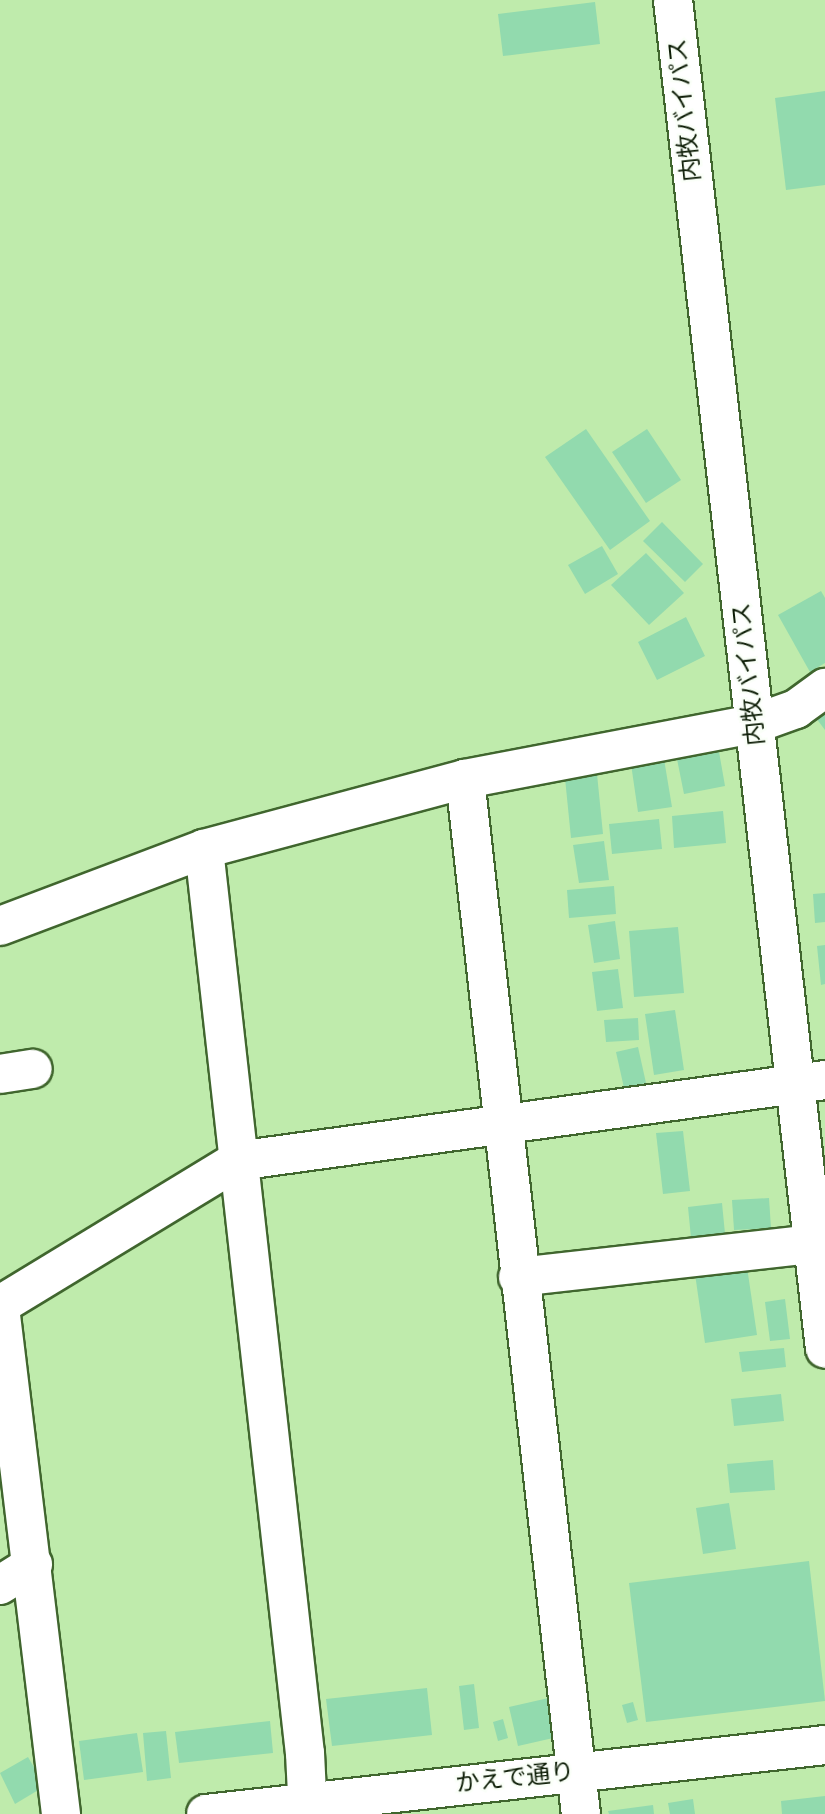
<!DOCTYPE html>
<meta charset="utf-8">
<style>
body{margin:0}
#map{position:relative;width:825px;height:1814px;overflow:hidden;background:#bfebac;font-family:"Fira Sans","Noto Sans JP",sans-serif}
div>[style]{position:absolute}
.building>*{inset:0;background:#92daae}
.roads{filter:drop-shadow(2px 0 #40662e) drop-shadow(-2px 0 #40662e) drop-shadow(0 2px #40662e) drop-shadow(0 -2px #40662e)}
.minor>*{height:38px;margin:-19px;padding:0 19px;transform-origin:19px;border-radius:19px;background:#fff}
.major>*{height:38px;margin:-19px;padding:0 19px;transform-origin:19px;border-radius:19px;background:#fff}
span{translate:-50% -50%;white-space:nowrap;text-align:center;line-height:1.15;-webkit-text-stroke:5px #fafff8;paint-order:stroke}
.street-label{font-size:24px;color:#0d1d06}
</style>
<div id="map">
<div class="building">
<i style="clip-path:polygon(595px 2px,600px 44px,503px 56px,498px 14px)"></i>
<i style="clip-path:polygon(825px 91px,825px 185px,786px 190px,775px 98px)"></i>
<i style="clip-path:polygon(586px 429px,650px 521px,610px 550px,545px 457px)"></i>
<i style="clip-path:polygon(647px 429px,681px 480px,646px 503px,612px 452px)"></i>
<i style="clip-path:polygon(662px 522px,703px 564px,685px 582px,643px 541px)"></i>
<i style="clip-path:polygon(602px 546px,618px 574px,585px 594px,568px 565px)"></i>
<i style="clip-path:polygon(646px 553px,684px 593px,649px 625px,611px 585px)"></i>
<i style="clip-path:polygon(821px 591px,825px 598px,825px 663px,810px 672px,778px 615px)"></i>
<i style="clip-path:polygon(686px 617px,705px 656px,657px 680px,638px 642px)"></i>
<i style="clip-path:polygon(825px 711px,825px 730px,816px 718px)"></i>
<i style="clip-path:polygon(718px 746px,725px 786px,684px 794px,676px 754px)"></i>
<i style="clip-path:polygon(664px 759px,672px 807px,638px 812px,631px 764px)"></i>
<i style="clip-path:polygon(597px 774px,603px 834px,571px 838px,565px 778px)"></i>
<i style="clip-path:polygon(723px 811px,726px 843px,674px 848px,672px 816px)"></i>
<i style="clip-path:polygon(659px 819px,662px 849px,612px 854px,609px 824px)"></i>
<i style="clip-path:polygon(604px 841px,609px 880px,579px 883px,573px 845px)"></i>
<i style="clip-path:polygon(614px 886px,616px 914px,569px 918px,567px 890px)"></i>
<i style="clip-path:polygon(825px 893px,825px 922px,815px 923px,813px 894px)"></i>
<i style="clip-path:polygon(615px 921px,620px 959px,594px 963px,588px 925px)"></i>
<i style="clip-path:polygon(678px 927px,684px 993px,634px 997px,629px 931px)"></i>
<i style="clip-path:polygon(825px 945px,825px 984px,821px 985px,817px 946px)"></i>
<i style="clip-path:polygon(618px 969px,623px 1008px,597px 1011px,592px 972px)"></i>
<i style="clip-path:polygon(675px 1010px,684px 1070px,654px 1075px,645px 1014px)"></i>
<i style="clip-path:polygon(638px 1018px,639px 1040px,606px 1042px,604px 1020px)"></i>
<i style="clip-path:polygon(638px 1047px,646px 1083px,624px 1088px,616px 1052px)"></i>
<i style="clip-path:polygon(683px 1131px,690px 1191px,663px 1194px,656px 1133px)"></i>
<i style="clip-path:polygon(769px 1198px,771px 1228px,734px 1230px,732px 1200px)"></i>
<i style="clip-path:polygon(722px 1203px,726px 1244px,692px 1248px,688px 1207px)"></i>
<i style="clip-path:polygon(747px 1267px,757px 1335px,705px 1343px,695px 1274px)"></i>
<i style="clip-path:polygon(785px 1299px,790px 1339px,770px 1341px,765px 1302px)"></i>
<i style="clip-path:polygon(784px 1348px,786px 1367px,742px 1372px,739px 1352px)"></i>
<i style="clip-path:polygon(781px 1394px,784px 1421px,734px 1426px,731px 1399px)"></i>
<i style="clip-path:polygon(773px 1460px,775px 1490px,730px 1493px,727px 1464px)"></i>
<i style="clip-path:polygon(729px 1503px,736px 1549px,703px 1554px,696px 1508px)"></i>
<i style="clip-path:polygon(809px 1561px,825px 1701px,646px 1722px,629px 1583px)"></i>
<i style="clip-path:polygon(474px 1684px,479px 1728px,464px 1730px,459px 1686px)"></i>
<i style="clip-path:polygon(427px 1688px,432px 1735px,332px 1746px,326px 1699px)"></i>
<i style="clip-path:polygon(553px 1697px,562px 1736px,518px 1746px,509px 1707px)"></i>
<i style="clip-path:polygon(633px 1702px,638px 1720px,627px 1723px,622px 1705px)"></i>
<i style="clip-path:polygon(503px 1719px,508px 1738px,498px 1741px,493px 1722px)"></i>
<i style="clip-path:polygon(270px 1721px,273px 1753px,179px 1763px,175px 1732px)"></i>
<i style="clip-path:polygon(166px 1731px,171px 1778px,147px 1781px,143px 1733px)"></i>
<i style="clip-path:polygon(137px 1733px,143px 1772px,84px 1780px,79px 1741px)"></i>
<i style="clip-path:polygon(28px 1757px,45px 1786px,15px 1804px,0 1773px)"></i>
<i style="clip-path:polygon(825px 1796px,825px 1814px,782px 1814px,781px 1801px)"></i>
<i style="clip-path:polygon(693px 1799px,695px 1814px,670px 1814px,668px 1803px)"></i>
<i style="clip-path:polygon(653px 1805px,654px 1814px,609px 1814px,608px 1811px)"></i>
</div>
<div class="roads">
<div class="minor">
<i style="left:465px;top:779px;width:1041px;rotate:83.61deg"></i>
<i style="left:204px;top:849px;width:910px;rotate:83.63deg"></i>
<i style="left:305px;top:1753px;width:61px;rotate:87.2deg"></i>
<i style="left:0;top:926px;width:218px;rotate:-20.7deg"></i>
<i style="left:204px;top:849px;width:270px;rotate:-15deg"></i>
<i style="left:465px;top:779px;width:294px;rotate:-10.8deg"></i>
<i style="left:754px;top:724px;width:45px;rotate:-19.7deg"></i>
<i style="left:796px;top:709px;width:36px;rotate:-36deg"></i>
<i style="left:0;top:1074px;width:33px;rotate:-9deg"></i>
<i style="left:518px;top:1277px;width:297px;rotate:-6.4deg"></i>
<i style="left:0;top:1305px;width:277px;rotate:-31.3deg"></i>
<i style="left:237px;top:1161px;width:594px;rotate:-7.84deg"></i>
<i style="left:0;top:1307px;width:511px;rotate:83.14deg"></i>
<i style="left:0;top:1585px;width:39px;rotate:-32deg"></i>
<i style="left:206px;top:1814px;width:623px;rotate:-6.36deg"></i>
</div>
<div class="major">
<i style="left:673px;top:0;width:1357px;rotate:83.57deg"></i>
</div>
</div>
<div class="street-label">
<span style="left:685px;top:110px;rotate:-96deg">内牧バイパス</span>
<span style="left:749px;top:674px;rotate:-96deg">内牧バイパス</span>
<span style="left:515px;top:1778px;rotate:-6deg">かえで通り</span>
</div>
</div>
